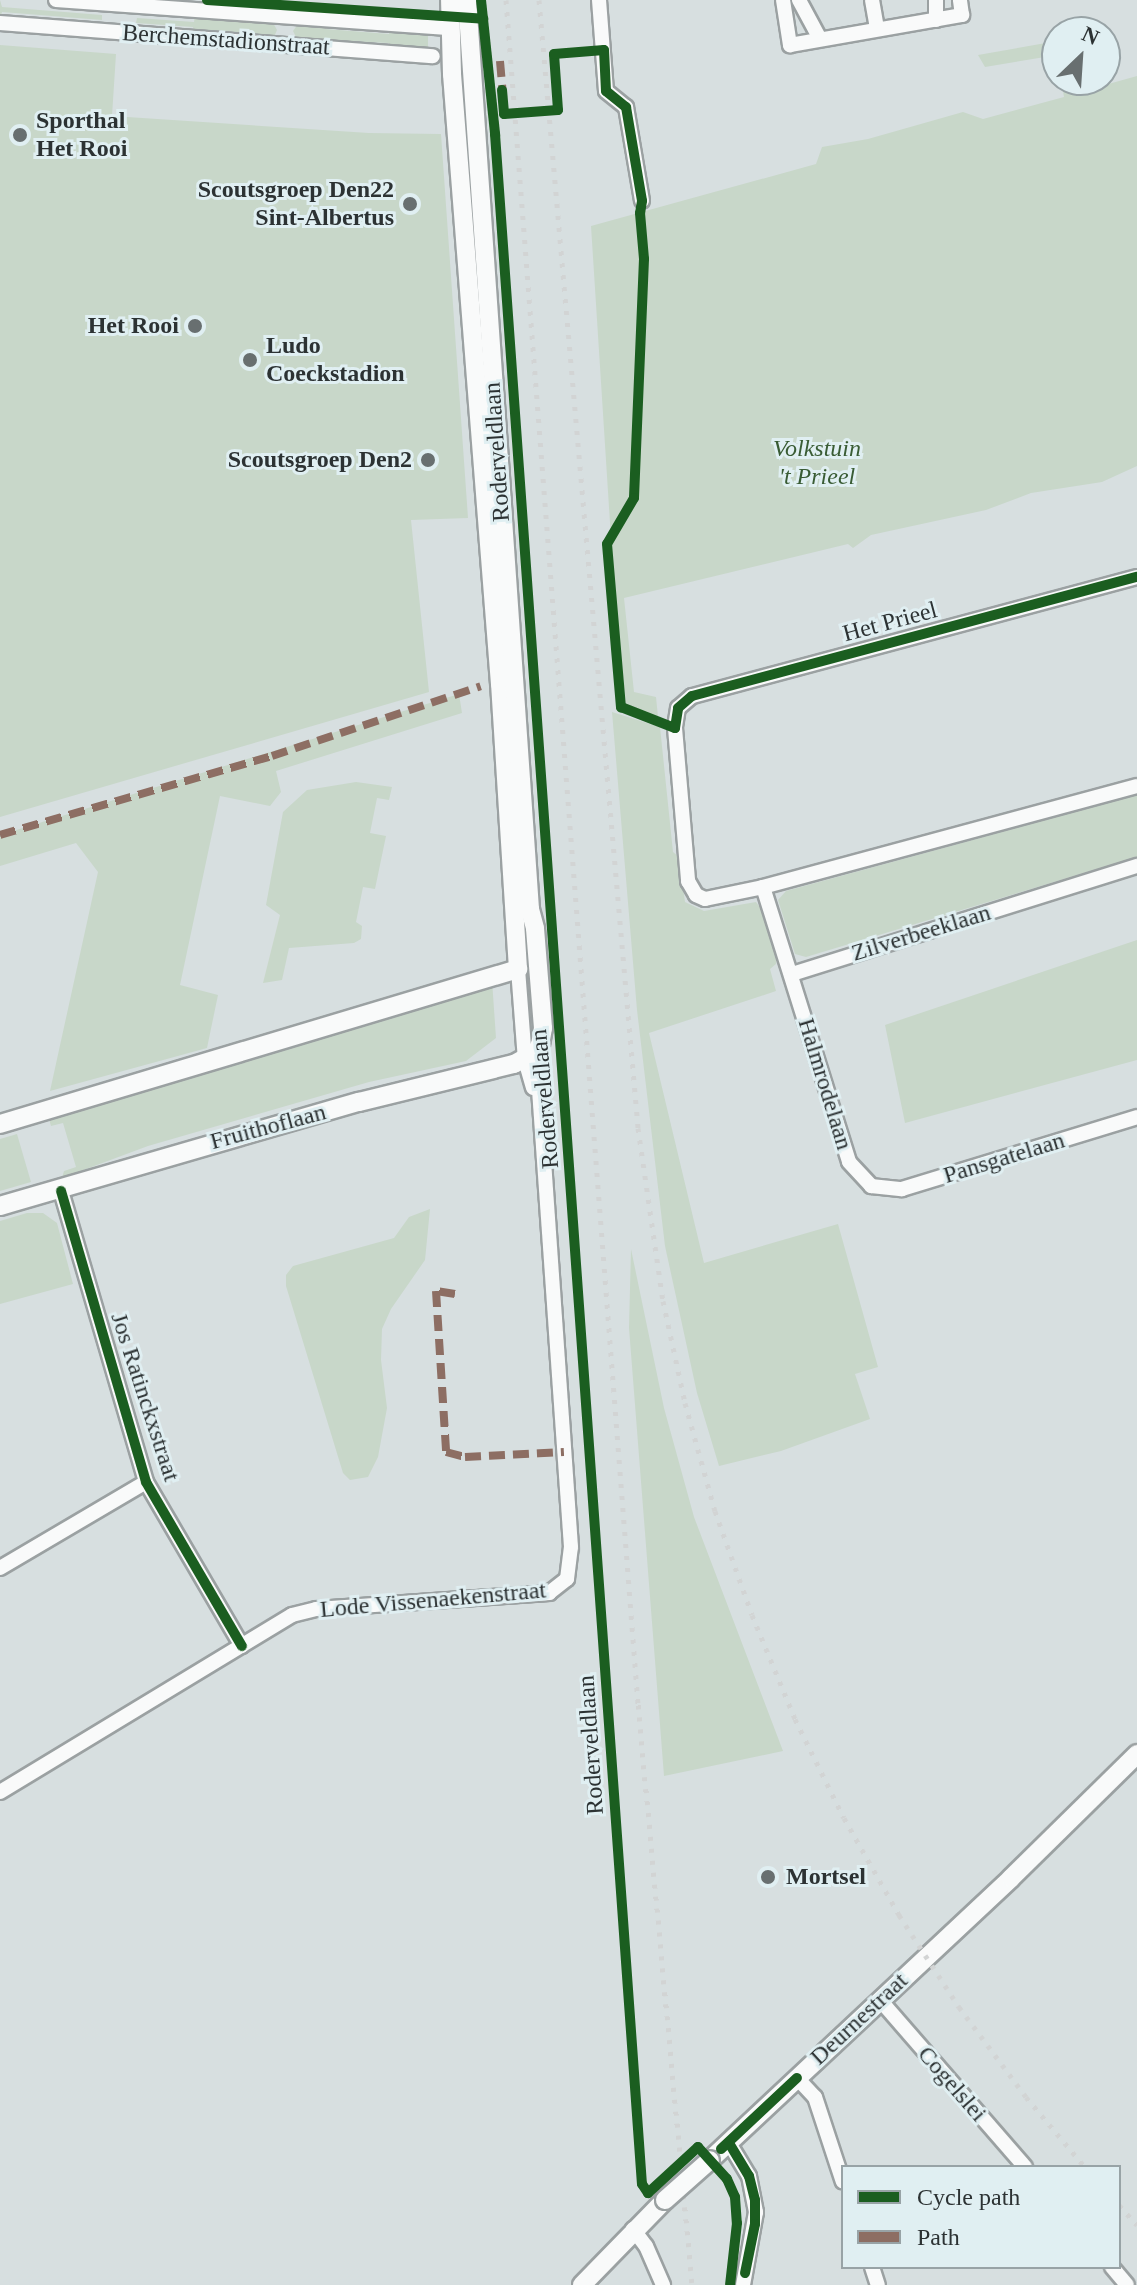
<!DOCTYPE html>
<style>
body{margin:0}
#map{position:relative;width:1137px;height:2285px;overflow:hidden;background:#d7dfe0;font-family:Georgia,serif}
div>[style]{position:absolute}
.green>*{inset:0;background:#c8d7c9}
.roads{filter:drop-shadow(2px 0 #9ba1a2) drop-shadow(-2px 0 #9ba1a2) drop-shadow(0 2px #9ba1a2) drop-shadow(0 -2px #9ba1a2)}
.minor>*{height:14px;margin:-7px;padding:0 7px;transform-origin:7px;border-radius:7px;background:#f9fafa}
.tertiary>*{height:18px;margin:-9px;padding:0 9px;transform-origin:9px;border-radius:9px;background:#f9fafa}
.rail>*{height:5px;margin-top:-2.5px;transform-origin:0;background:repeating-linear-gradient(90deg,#d2d4d4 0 4px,transparent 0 12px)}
.bridges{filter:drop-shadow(2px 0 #9ba1a2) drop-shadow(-2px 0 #9ba1a2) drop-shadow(0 2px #9ba1a2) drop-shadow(0 -2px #9ba1a2)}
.tertiary-bridge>*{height:18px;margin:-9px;padding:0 9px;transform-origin:9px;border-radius:9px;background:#f9fafa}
.quiet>*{height:8px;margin-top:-4px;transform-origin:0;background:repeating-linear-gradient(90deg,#8d6e63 0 16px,transparent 0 24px)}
.cycleway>*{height:10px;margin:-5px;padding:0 5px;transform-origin:5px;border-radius:5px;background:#1b5e20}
.dots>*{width:22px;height:22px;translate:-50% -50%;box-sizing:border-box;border:4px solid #e0eff2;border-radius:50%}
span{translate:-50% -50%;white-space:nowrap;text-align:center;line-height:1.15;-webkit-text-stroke:6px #e0eff2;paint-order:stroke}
.street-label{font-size:24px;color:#2c3233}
.poi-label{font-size:24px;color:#2c3233;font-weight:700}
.left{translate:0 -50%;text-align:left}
.right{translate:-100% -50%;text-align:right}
.park-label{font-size:24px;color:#395c34;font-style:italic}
.legend{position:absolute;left:841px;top:2165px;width:280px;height:104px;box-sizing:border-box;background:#e0eff2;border:2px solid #98a3a6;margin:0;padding:10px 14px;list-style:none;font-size:24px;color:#2c3233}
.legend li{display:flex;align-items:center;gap:16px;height:40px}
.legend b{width:40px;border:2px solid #98a3a6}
.north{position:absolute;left:1041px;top:16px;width:80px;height:80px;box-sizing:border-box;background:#e0eff2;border:2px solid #98a3a6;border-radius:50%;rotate:25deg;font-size:22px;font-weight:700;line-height:32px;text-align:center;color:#2c3233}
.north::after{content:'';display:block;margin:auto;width:28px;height:36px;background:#686f70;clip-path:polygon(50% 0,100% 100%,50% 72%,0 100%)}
</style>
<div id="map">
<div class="green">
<i style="clip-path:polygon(0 0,2px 7px,102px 15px,102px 20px,2px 12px,0 19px)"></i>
<i style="clip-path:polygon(195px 15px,272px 21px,277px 30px,274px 37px,194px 33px,193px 27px,136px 23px,137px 18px,194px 22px)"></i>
<i style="clip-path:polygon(298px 24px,326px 24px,326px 29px,389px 34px,390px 29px,428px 34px,428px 50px,389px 48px,389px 43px,297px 39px,293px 31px)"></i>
<i style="clip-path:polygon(1057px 41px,1057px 55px,985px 67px,978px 55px)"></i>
<i style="clip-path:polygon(0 45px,116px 54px,112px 116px,369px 133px,441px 134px,468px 518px,411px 520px,429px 692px,0 817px)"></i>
<i style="clip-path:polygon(1137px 76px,1137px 466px,1102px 482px,1031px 493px,986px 510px,871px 535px,853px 548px,848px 544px,624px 598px,634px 692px,656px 697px,658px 717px,626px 704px,615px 601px,591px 226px,816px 164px,822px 147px,868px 139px,963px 112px,983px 119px,1064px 97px,1061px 80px,1085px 80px,1087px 90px)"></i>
<i style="clip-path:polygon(459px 694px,462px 713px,276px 771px,281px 792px,270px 806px,220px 796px,180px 985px,218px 995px,207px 1048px,50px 1091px,98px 872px,76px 843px,0 866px,0 835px)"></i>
<i style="clip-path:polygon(612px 712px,660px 727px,673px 852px,679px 857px,685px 902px,704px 911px,756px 902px,762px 910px,777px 955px,776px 964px,770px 969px,776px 991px,649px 1033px,704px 1263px,838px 1224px,878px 1367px,855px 1374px,870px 1419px,781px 1451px,719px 1466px,697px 1393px,665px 1246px,637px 1010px)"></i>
<i style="clip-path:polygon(356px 782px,392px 787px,389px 800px,377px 798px,370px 833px,386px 836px,375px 889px,363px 887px,356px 922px,362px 926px,361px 939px,354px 943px,289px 948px,282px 980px,263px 983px,280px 915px,266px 905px,283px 812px,307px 790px)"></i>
<i style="clip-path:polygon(1137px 795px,1137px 857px,806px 957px,795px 954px,778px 900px,786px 891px)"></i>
<i style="clip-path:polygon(1137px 940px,1137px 1060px,905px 1123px,885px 1025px)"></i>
<i style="clip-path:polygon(492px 980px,496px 1038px,466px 1061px,369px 1082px,148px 1146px,62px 1178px,64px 1171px,76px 1167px,63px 1123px,51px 1126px,49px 1119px)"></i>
<i style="clip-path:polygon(17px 1134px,31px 1182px,0 1191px,0 1139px)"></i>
<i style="clip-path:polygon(430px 1209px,425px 1260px,391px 1309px,382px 1329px,381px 1360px,387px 1408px,378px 1457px,368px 1477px,350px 1480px,343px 1473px,286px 1286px,286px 1275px,293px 1266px,394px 1238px,409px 1217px)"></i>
<i style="clip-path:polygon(27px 1213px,43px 1213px,57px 1223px,73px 1284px,0 1304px,0 1221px)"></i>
<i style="clip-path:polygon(631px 1249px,664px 1408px,694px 1517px,783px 1751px,664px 1776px,629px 1328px)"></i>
</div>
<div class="roads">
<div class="minor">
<i style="left:56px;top:0;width:396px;rotate:4.1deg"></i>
<i style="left:599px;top:0;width:91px;rotate:85.6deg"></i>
<i style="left:606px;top:91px;width:26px;rotate:39deg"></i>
<i style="left:626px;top:107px;width:95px;rotate:80.3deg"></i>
<i style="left:783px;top:0;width:46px;rotate:81.2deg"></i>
<i style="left:790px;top:45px;width:175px;rotate:-9.9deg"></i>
<i style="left:962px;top:15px;width:15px;rotate:-98deg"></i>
<i style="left:799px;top:0;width:44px;rotate:61.7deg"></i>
<i style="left:872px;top:0;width:29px;rotate:80deg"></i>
<i style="left:936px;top:0;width:20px;rotate:90deg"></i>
<i style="left:0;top:23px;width:434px;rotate:4.4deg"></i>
<i style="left:1137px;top:577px;width:461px;rotate:165deg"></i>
<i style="left:692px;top:696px;width:18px;rotate:139deg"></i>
<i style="left:678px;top:708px;width:20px;rotate:99deg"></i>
<i style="left:675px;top:728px;width:154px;rotate:85.1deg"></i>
<i style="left:688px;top:881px;width:16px;rotate:60deg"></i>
<i style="left:696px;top:895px;width:10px;rotate:24deg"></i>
<i style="left:705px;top:899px;width:59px;rotate:-11.7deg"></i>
<i style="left:763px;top:887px;width:387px;rotate:-15.1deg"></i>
<i style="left:763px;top:887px;width:288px;rotate:72.6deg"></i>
<i style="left:849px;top:1162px;width:33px;rotate:47deg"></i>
<i style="left:871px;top:1186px;width:31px;rotate:6deg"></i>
<i style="left:902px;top:1189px;width:246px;rotate:-17deg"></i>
<i style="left:518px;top:969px;width:91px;rotate:85.6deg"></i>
<i style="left:525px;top:1060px;width:29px;rotate:74deg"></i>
<i style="left:792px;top:974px;width:362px;rotate:-17.4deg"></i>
<i style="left:61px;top:1191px;width:303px;rotate:73.7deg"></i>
<i style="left:146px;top:1482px;width:190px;rotate:59.7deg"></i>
<i style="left:0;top:1568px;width:169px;rotate:-30.5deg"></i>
<i style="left:0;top:1792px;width:341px;rotate:-31.2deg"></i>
<i style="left:292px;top:1615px;width:25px;rotate:-14deg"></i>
<i style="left:316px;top:1609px;width:234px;rotate:-3.9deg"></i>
<i style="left:549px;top:1593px;width:23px;rotate:-38deg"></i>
<i style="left:567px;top:1579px;width:32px;rotate:-83deg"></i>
<i style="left:571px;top:1547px;width:496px;rotate:-94deg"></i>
<i style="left:880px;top:2000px;width:221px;rotate:49deg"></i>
<i style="left:797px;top:2078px;width:26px;rotate:47deg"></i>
<i style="left:815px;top:2097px;width:89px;rotate:71.8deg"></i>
<i style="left:729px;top:2143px;width:39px;rotate:59deg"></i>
<i style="left:749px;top:2176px;width:37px;rotate:79deg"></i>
<i style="left:756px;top:2212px;width:74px;rotate:100.1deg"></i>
<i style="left:633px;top:2229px;width:21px;rotate:53deg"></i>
<i style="left:646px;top:2246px;width:43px;rotate:66.4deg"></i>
<i style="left:872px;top:2267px;width:19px;rotate:72deg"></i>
<i style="left:1112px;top:2267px;width:23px;rotate:50deg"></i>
</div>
<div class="tertiary">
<i style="left:0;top:1124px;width:541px;rotate:-16.66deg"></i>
<i style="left:518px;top:969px;width:286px;rotate:-93.6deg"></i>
<i style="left:500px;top:684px;width:612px;rotate:-94.5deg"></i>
<i style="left:452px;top:74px;width:74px;rotate:-91.5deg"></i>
<i style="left:0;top:1206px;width:374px;rotate:-16.2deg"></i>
<i style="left:359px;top:1102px;width:160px;rotate:-13.8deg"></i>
<i style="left:514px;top:1064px;width:25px;rotate:-29deg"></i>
<i style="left:536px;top:1052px;width:8px;rotate:-60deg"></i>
<i style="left:540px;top:1045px;width:17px;rotate:-80deg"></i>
<i style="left:543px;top:1028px;width:100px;rotate:-94.6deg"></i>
<i style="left:535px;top:928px;width:20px;rotate:-105deg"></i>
<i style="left:530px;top:909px;width:911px;rotate:-93.96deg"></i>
<i style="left:710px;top:2160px;width:412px;rotate:-43.1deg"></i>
<i style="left:1011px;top:1878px;width:177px;rotate:-44.5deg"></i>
<i style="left:582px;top:2285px;width:119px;rotate:-45.7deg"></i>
</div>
</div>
<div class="rail">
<i style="left:506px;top:0;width:1710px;rotate:85.57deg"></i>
<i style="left:638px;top:1705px;width:583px;rotate:84.68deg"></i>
<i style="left:539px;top:0;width:1132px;rotate:84.98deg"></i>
<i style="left:638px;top:1128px;width:175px;rotate:81.8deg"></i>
<i style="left:663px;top:1301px;width:104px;rotate:77.8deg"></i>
<i style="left:685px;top:1403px;width:112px;rotate:74.5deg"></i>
<i style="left:715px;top:1511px;width:110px;rotate:70.4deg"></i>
<i style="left:752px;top:1615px;width:113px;rotate:67.5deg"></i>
<i style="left:795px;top:1719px;width:110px;rotate:63.7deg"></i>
<i style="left:844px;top:1818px;width:112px;rotate:60.4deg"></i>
<i style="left:899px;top:1915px;width:110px;rotate:56.9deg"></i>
<i style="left:959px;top:2007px;width:112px;rotate:53.3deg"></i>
<i style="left:1026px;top:2097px;width:92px;rotate:49.9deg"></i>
<i style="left:1119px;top:2205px;width:27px;rotate:48deg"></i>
</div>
<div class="bridges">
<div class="tertiary-bridge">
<i style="left:665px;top:2200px;width:60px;rotate:-41.6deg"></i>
</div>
</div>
<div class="quiet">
<i style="left:500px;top:61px;width:36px;rotate:85deg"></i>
<i style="left:0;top:835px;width:283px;rotate:-16.2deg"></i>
<i style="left:272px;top:756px;width:220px;rotate:-18.5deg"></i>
<i style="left:455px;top:1294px;width:19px;rotate:-171deg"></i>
<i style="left:436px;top:1291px;width:161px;rotate:86.4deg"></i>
<i style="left:446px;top:1452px;width:20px;rotate:15deg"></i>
<i style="left:465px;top:1457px;width:99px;rotate:-2.9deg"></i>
</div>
<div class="cycleway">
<i style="left:207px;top:0;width:277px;rotate:3.9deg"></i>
<i style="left:481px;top:0;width:135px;rotate:84deg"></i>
<i style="left:495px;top:134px;width:2055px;rotate:85.9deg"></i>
<i style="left:642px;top:2184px;width:11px;rotate:56deg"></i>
<i style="left:648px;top:2193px;width:68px;rotate:-42.6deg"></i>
<i style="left:698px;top:2147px;width:43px;rotate:47.8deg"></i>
<i style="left:727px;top:2179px;width:20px;rotate:66deg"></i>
<i style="left:735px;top:2197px;width:26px;rotate:86deg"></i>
<i style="left:737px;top:2223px;width:62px;rotate:96.4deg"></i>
<i style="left:502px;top:90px;width:24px;rotate:85deg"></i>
<i style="left:504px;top:114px;width:54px;rotate:-4.2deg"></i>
<i style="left:558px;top:110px;width:56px;rotate:-94.1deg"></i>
<i style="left:554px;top:54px;width:50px;rotate:-4.6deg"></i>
<i style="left:604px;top:50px;width:41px;rotate:87.2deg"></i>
<i style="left:606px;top:91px;width:26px;rotate:39deg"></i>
<i style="left:626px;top:107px;width:95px;rotate:80.3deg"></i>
<i style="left:642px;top:201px;width:12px;rotate:99deg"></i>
<i style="left:640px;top:213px;width:46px;rotate:85deg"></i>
<i style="left:644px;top:259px;width:239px;rotate:92.4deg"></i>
<i style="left:634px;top:498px;width:53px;rotate:120.4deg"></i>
<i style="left:607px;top:544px;width:164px;rotate:85.1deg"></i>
<i style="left:621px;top:707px;width:58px;rotate:21.3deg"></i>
<i style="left:675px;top:728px;width:20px;rotate:-81deg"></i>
<i style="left:678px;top:708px;width:18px;rotate:-41deg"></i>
<i style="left:692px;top:696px;width:461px;rotate:-15deg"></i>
<i style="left:61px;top:1191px;width:303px;rotate:73.7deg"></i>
<i style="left:146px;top:1482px;width:190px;rotate:59.7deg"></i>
<i style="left:729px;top:2143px;width:39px;rotate:59deg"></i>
<i style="left:749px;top:2176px;width:25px;rotate:76deg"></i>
<i style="left:755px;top:2200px;width:24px;rotate:90deg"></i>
<i style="left:755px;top:2224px;width:50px;rotate:101.5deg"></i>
<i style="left:721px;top:2149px;width:104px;rotate:-43.1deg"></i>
</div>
<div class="dots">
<i style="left:20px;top:135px;background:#686f70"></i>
<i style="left:410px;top:204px;background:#686f70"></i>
<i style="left:195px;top:326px;background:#686f70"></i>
<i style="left:250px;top:360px;background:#686f70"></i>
<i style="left:428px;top:460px;background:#686f70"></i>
<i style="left:768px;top:1877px;background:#686f70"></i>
</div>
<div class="street-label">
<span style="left:226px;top:40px;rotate:4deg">Berchemstadionstraat</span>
<span style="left:497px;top:452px;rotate:-94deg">Roderveldlaan</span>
<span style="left:890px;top:622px;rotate:-15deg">Het Prieel</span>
<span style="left:921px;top:933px;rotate:-17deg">Zilverbeeklaan</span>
<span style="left:825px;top:1084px;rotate:73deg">Halmrodelaan</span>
<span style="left:545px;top:1099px;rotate:-95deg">Roderveldlaan</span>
<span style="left:268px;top:1127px;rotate:-15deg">Fruithoflaan</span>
<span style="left:1004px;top:1158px;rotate:-17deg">Pansgatelaan</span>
<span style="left:145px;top:1397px;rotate:72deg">Jos Ratinckxstraat</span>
<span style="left:433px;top:1600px;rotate:-5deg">Lode Vissenaekenstraat</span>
<span style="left:591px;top:1745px;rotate:-94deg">Roderveldlaan</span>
<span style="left:859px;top:2019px;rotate:-43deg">Deurnestraat</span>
<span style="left:952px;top:2084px;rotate:49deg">Cogelslei</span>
</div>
<div class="poi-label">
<span class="left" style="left:36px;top:135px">Sporthal<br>Het Rooi</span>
<span class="right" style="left:394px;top:204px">Scoutsgroep Den22<br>Sint-Albertus</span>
<span class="right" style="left:179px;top:326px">Het Rooi</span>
<span class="left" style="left:266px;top:360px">Ludo<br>Coeckstadion</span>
<span class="right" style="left:412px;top:460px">Scoutsgroep Den2</span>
<span class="left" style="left:786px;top:1877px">Mortsel</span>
</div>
<div class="park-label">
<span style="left:817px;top:463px">Volkstuin<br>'t Prieel</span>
</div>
<ul class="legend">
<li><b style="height:10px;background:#1b5e20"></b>Cycle path</li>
<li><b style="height:10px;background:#8d6e63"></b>Path</li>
</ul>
<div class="north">N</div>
</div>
